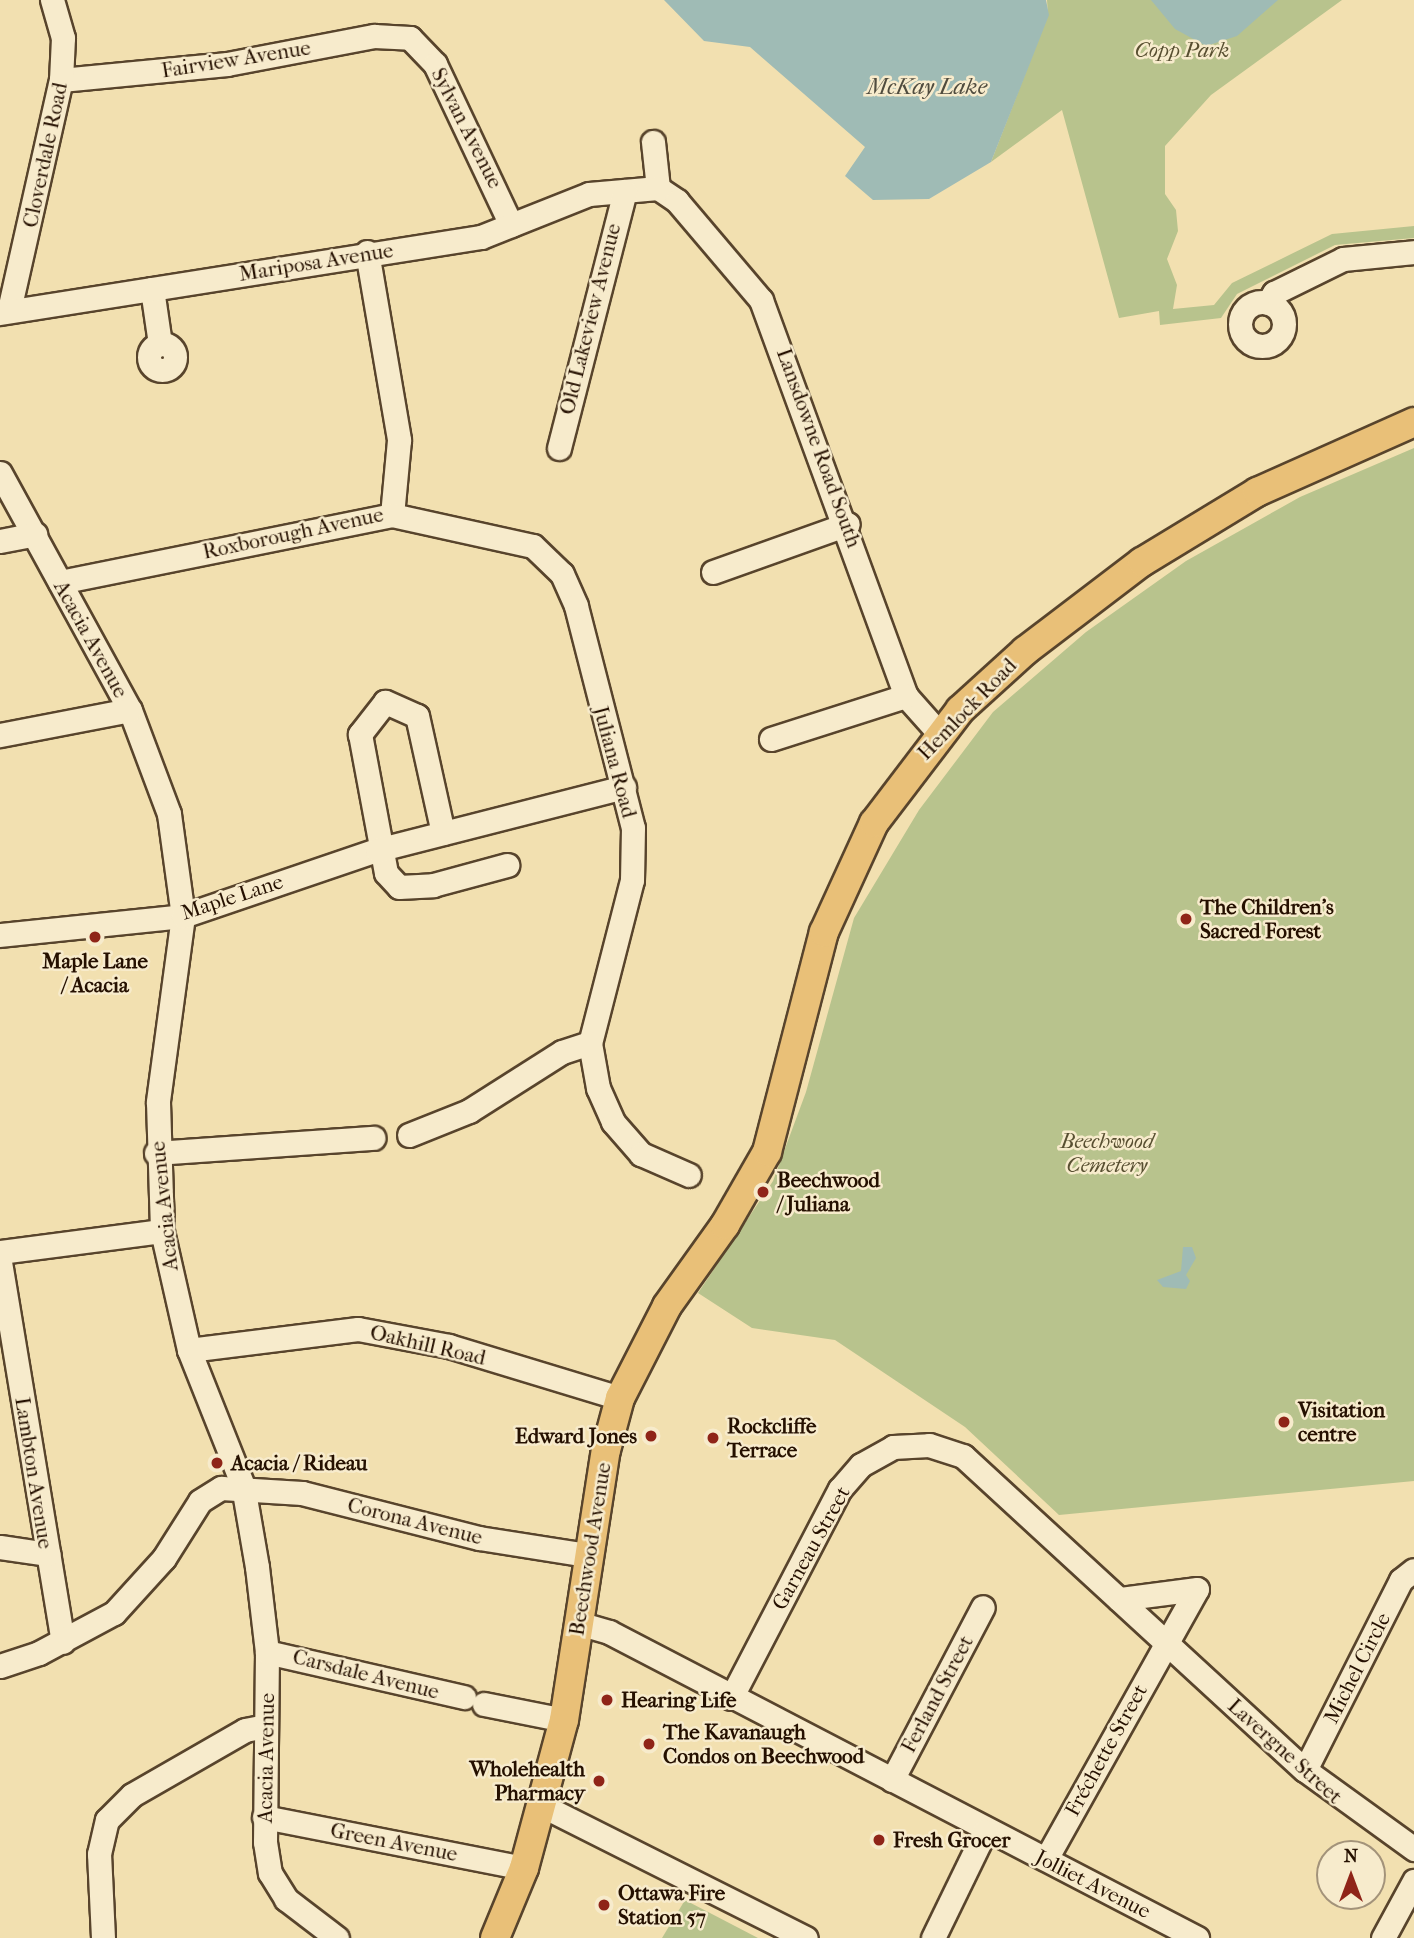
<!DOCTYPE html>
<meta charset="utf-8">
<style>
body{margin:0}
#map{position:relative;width:1414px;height:1938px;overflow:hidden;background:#f2e0b0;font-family:"IM FELL French Canon",serif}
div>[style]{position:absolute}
.green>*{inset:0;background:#b8c38d}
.water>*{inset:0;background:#9fbbb5}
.roads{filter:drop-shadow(2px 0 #58442c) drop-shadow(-2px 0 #58442c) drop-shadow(0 2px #58442c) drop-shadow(0 -2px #58442c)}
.minor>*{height:23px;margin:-11.5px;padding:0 11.5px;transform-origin:11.5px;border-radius:11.5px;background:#f7ebcc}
.minor>.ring{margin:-11.5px;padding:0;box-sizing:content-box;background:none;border:23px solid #f7ebcc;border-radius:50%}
.major>*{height:28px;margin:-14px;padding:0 14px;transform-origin:14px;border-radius:14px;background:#e9c078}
.dots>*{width:19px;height:19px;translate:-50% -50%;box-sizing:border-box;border:4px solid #f7ebcc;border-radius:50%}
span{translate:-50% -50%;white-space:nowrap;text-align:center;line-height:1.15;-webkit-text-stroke:5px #f7ebcc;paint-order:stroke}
.park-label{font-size:21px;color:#584f31;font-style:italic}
.street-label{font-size:21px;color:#251000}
.poi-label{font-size:21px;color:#251000;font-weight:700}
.left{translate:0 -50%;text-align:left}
.right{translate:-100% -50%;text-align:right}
.water-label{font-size:23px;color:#504c3f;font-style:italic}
.north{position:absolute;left:1316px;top:1840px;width:70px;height:70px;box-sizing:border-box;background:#f7ebcc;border:2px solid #a3937a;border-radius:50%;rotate:0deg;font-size:19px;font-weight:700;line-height:28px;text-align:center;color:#251000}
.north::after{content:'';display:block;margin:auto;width:24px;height:32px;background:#8f2418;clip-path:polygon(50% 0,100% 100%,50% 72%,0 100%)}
</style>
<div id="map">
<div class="green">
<i style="clip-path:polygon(1047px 0,1342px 0,1211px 95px,1165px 146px,1165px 194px,1176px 210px,1178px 231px,1167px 259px,1177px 285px,1173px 309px,1214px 305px,1232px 283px,1332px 234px,1414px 226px,1414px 238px,1335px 245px,1237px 294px,1221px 318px,1160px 325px,1159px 311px,1119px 318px,1062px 110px,991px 162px,1048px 15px)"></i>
<i style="clip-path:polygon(1414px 448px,1414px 1481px,1059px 1515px,965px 1427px,835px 1340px,752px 1328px,698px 1293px,773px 1181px,806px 1092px,854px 918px,919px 810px,993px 712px,1086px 632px,1186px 561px,1300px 497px)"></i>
<i style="clip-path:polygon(685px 1900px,758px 1938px,662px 1938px)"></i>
</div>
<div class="water">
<i style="clip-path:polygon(664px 0,1046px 0,1049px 15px,991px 162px,929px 199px,873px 200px,845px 176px,865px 147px,750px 47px,704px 41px)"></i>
<i style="clip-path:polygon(1151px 0,1278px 0,1237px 36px,1206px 46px,1175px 29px)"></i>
<i style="clip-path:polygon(1183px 1247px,1192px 1247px,1196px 1258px,1186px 1275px,1190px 1281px,1186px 1289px,1163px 1287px,1157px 1280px,1181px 1271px)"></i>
</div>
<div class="roads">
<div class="minor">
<i style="left:61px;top:80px;width:167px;rotate:-5.5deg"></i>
<i style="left:227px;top:64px;width:150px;rotate:-10.8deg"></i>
<i style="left:374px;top:36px;width:36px;rotate:3deg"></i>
<i style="left:410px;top:38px;width:36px;rotate:46deg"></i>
<i style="left:435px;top:64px;width:178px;rotate:64.7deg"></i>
<i style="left:653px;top:142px;width:46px;rotate:83.8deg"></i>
<i style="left:367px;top:252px;width:191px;rotate:80.3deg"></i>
<i style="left:399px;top:440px;width:75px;rotate:95.3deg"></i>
<i style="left:152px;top:289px;width:56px;rotate:81.7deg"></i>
<i class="ring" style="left:1240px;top:302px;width:21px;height:21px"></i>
<i style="left:1268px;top:303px;width:12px;rotate:-59deg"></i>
<i style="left:1274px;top:293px;width:77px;rotate:-26.2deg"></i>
<i style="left:1343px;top:259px;width:71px;rotate:-5.6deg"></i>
<i style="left:9px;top:310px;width:236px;rotate:-77.3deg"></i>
<i style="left:61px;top:80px;width:42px;rotate:-87.3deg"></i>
<i style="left:63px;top:38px;width:40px;rotate:-106deg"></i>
<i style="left:0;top:313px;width:487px;rotate:-9deg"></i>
<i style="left:481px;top:237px;width:116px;rotate:-21.7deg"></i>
<i style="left:589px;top:194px;width:69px;rotate:-5deg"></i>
<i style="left:658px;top:188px;width:23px;rotate:34deg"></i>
<i style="left:677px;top:201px;width:130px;rotate:49.7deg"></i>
<i style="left:761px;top:300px;width:422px;rotate:69.9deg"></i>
<i style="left:906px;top:696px;width:50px;rotate:48.3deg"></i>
<i class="ring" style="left:149px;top:344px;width:3px;height:3px"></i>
<i style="left:559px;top:448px;width:265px;rotate:-75.6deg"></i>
<i style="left:0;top:473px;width:270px;rotate:61.3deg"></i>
<i style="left:130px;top:710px;width:111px;rotate:69.4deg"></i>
<i style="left:169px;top:814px;width:103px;rotate:82.2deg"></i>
<i style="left:183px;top:916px;width:188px;rotate:97.7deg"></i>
<i style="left:158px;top:1102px;width:129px;rotate:88.2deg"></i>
<i style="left:162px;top:1231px;width:122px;rotate:77.2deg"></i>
<i style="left:189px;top:1350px;width:146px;rotate:68.3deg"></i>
<i style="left:243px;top:1486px;width:82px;rotate:80.2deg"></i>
<i style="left:257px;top:1567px;width:86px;rotate:83.3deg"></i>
<i style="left:267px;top:1652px;width:190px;rotate:90.6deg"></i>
<i style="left:265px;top:1842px;width:31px;rotate:81deg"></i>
<i style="left:270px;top:1873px;width:31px;rotate:58deg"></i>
<i style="left:286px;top:1899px;width:64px;rotate:37.4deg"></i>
<i style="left:0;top:541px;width:36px;rotate:-11deg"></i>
<i style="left:713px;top:572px;width:143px;rotate:-19.6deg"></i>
<i style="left:60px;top:582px;width:339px;rotate:-11.4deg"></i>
<i style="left:392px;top:515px;width:144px;rotate:12.4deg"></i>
<i style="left:533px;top:546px;width:40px;rotate:44deg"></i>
<i style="left:562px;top:574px;width:35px;rotate:66deg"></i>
<i style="left:576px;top:606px;width:229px;rotate:75.6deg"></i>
<i style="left:633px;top:828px;width:52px;rotate:91.1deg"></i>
<i style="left:632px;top:880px;width:168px;rotate:104.4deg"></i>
<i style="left:590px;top:1043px;width:46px;rotate:79.9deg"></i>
<i style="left:598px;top:1088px;width:37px;rotate:66deg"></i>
<i style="left:613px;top:1122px;width:43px;rotate:48.8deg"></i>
<i style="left:641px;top:1154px;width:52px;rotate:23.6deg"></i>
<i style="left:0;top:735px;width:132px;rotate:-10.9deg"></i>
<i style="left:771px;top:739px;width:142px;rotate:-17.7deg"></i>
<i style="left:443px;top:833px;width:120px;rotate:-102.5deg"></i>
<i style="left:417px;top:716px;width:35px;rotate:-156deg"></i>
<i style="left:385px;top:702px;width:41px;rotate:128deg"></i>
<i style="left:360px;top:734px;width:141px;rotate:79.4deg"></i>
<i style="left:386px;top:873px;width:19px;rotate:47deg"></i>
<i style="left:399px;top:887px;width:34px;rotate:-3deg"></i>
<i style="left:433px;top:885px;width:77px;rotate:-15.1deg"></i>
<i style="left:0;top:935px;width:184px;rotate:-5.9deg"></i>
<i style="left:183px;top:916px;width:205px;rotate:-18.8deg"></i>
<i style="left:377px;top:850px;width:255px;rotate:-14.3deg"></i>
<i style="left:409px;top:1135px;width:65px;rotate:-21.8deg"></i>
<i style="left:469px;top:1111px;width:110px;rotate:-32.4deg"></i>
<i style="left:562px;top:1052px;width:29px;rotate:-18deg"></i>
<i style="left:156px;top:1153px;width:218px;rotate:-4deg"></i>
<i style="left:0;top:1252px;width:163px;rotate:-7.4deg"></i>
<i style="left:0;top:1262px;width:385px;rotate:80.6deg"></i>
<i style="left:189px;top:1350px;width:170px;rotate:-7.1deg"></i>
<i style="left:358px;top:1329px;width:93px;rotate:10.6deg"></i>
<i style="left:449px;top:1346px;width:179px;rotate:16.9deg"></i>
<i style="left:0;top:1547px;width:49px;rotate:8.3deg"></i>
<i style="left:578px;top:1623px;width:32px;rotate:16deg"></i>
<i style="left:609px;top:1632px;width:663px;rotate:27.49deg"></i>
<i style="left:267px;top:1652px;width:202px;rotate:12.9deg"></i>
<i style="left:0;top:1666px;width:41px;rotate:-18.4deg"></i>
<i style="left:39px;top:1653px;width:85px;rotate:-28.1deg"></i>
<i style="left:114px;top:1613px;width:74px;rotate:-47.7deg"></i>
<i style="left:164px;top:1558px;width:67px;rotate:-57.7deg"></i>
<i style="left:200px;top:1501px;width:25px;rotate:-32deg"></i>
<i style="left:221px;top:1488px;width:81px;rotate:3.5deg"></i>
<i style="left:302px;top:1493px;width:183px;rotate:14.3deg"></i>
<i style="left:479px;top:1538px;width:110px;rotate:8.9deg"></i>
<i style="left:731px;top:1698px;width:236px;rotate:-62.5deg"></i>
<i style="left:840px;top:1489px;width:32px;rotate:-49deg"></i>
<i style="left:861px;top:1465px;width:37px;rotate:-29deg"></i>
<i style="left:893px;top:1447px;width:36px;rotate:-3deg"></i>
<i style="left:929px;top:1445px;width:36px;rotate:18deg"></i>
<i style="left:963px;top:1456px;width:464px;rotate:42.6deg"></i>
<i style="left:1305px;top:1770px;width:135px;rotate:35.9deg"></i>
<i style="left:484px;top:1704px;width:82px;rotate:11.3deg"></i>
<i style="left:1305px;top:1770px;width:213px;rotate:-63.2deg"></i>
<i style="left:1401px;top:1580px;width:16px;rotate:-38deg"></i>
<i style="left:892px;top:1780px;width:195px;rotate:-62.3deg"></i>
<i style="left:543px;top:1806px;width:294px;rotate:26.7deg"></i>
<i style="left:264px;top:1817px;width:265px;rotate:11.1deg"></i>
<i style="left:1046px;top:1859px;width:309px;rotate:-60.8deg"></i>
<i style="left:1197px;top:1589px;width:79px;rotate:172.7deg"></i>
<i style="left:103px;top:1938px;width:84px;rotate:-92.7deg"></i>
<i style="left:99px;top:1854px;width:35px;rotate:-77deg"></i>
<i style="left:107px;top:1820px;width:35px;rotate:-45deg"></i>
<i style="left:132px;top:1795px;width:130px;rotate:-29.9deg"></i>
<i style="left:245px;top:1730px;width:21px;rotate:-11deg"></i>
<i style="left:933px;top:1938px;width:119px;rotate:-64.1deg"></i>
<i style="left:1383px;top:1938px;width:65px;rotate:-61.5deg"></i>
</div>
<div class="major">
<i style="left:495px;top:1938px;width:76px;rotate:-67.5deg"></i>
<i style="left:524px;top:1868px;width:153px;rotate:-74.9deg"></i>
<i style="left:564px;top:1720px;width:273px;rotate:-81.2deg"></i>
<i style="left:606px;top:1450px;width:54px;rotate:-74.9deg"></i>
<i style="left:620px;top:1398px;width:103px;rotate:-62.9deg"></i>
<i style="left:667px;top:1306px;width:100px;rotate:-54.4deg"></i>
<i style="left:725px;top:1225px;width:84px;rotate:-60.1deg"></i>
<i style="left:767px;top:1152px;width:227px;rotate:-75.5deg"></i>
<i style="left:824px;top:932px;width:120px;rotate:-65.4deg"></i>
<i style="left:874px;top:823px;width:142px;rotate:-52.7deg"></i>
<i style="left:960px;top:710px;width:88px;rotate:-42.2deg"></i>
<i style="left:1025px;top:651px;width:147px;rotate:-37.3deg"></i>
<i style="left:1142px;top:562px;width:135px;rotate:-31.3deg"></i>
<i style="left:1257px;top:492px;width:172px;rotate:-24deg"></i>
</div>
</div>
<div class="dots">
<i style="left:1186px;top:919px;background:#8f2418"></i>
<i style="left:95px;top:937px;background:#8f2418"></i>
<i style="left:763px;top:1192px;background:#8f2418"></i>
<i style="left:1284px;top:1422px;background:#8f2418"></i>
<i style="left:651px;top:1436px;background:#8f2418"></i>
<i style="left:713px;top:1438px;background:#8f2418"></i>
<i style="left:217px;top:1463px;background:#8f2418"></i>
<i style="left:607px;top:1700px;background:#8f2418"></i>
<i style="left:649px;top:1744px;background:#8f2418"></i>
<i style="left:599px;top:1781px;background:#8f2418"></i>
<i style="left:879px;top:1840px;background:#8f2418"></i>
<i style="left:604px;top:1905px;background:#8f2418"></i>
</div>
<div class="park-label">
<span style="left:1182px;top:50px">Copp Park</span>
<span style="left:1107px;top:1153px">Beechwood<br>Cemetery</span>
</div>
<div class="street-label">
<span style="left:236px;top:59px;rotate:-9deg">Fairview Avenue</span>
<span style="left:467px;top:128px;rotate:63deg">Sylvan Avenue</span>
<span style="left:45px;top:155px;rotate:-78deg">Cloverdale Road</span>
<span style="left:316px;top:262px;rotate:-9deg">Mariposa Avenue</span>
<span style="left:590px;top:319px;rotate:-76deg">Old Lakeview Avenue</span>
<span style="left:819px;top:448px;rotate:70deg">Lansdowne Road South</span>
<span style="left:293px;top:533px;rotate:-12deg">Roxborough Avenue</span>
<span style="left:91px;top:639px;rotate:61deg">Acacia Avenue</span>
<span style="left:967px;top:709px;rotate:-46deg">Hemlock Road</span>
<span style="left:615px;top:762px;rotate:75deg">Juliana Road</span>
<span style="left:232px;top:897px;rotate:-18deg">Maple Lane</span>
<span style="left:164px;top:1206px;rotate:-96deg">Acacia Avenue</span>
<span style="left:428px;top:1345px;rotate:13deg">Oakhill Road</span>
<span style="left:34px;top:1473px;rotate:81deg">Lambton Avenue</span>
<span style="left:415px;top:1521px;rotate:14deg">Corona Avenue</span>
<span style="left:811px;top:1548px;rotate:-61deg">Garneau Street</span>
<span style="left:590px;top:1549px;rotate:-81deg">Beechwood Avenue</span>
<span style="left:1357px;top:1668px;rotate:-63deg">Michel Circle</span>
<span style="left:366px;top:1674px;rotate:14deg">Carsdale Avenue</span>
<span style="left:937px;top:1694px;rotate:-62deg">Ferland Street</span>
<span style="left:1106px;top:1750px;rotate:-61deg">Fréchette Street</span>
<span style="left:1285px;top:1751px;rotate:42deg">Lavergne Street</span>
<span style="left:266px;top:1758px;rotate:-89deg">Acacia Avenue</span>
<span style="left:394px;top:1842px;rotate:11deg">Green Avenue</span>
<span style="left:1093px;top:1884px;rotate:27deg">Jolliet Avenue</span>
</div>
<div class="poi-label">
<span class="left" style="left:1200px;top:919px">The Children's<br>Sacred Forest</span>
<span style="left:95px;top:973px">Maple Lane<br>/ Acacia</span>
<span class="left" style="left:777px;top:1192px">Beechwood<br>/ Juliana</span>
<span class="left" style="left:1298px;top:1422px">Visitation<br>centre</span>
<span class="left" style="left:727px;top:1438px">Rockcliffe<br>Terrace</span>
<span class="right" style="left:637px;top:1436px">Edward Jones</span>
<span class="left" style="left:231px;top:1463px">Acacia / Rideau</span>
<span class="left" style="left:621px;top:1700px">Hearing Life</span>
<span class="left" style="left:663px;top:1744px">The Kavanaugh<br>Condos on Beechwood</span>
<span class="right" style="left:585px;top:1781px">Wholehealth<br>Pharmacy</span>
<span class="left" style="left:893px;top:1840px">Fresh Grocer</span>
<span class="left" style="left:618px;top:1905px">Ottawa Fire<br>Station 57</span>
</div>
<div class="water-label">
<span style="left:927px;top:87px">McKay Lake</span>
</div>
<div class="north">N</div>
</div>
